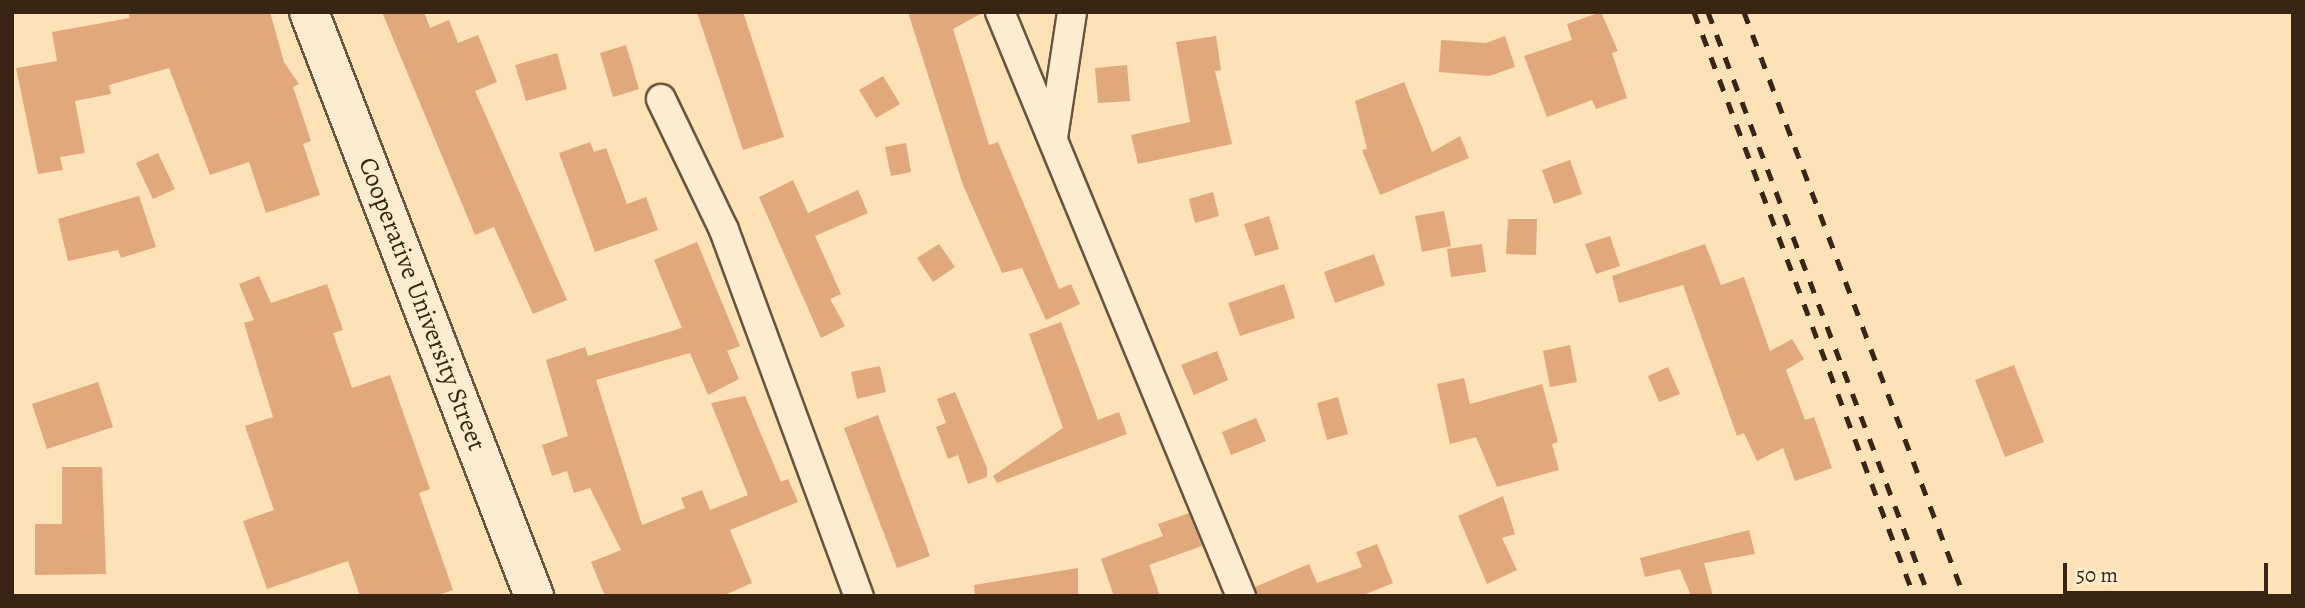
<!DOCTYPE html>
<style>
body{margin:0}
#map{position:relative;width:2305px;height:608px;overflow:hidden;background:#fce2b6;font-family:Alegreya,serif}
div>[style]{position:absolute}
.building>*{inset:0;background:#e1a87b}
.roads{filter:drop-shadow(2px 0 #69543c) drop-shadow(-2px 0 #69543c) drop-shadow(0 2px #69543c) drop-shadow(0 -2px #69543c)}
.street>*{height:28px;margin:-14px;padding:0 14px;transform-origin:14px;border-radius:14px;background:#fdecd0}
.secondary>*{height:38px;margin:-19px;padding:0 19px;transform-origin:19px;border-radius:19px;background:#fdecd0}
.rail>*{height:5px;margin-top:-2.5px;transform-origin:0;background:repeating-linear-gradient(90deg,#382514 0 12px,transparent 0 24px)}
span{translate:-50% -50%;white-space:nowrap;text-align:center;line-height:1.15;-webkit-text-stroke:7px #fdecd0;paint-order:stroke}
.street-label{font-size:26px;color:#382514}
.frame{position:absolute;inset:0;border:14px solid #382514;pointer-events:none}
.scale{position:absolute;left:2063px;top:563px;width:205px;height:32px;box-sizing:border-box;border:4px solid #382514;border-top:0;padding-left:9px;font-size:21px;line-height:24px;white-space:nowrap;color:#382514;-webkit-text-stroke:5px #fdecd0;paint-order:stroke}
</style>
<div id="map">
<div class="building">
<i style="clip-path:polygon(128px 12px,270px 12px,284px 62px,299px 84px,293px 87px,311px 141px,303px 144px,320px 195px,266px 213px,249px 162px,210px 175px,169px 68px,109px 85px,111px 94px,75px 101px,85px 153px,60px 157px,63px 170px,38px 174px,16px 68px,57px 61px,52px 32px,130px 18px)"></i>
<i style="clip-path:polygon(382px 12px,424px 12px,430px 28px,449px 20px,458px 43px,478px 35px,497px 82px,475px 91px,567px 300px,533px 314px,494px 227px,475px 235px)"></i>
<i style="clip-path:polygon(697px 12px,743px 12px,784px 137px,743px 150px)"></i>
<i style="clip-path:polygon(908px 12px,984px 12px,953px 29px,989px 145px,998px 142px,1059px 289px,1071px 284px,1080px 304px,1046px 320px,1022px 268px,1002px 273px,963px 185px)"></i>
<i style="clip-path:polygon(1601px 12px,1618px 51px,1612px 53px,1627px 98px,1596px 109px,1592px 100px,1547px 117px,1524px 56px,1572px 40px,1567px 24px)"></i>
<i style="clip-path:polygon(1216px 36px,1221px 70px,1215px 71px,1232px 144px,1138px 164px,1131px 135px,1190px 122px,1176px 42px)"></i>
<i style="clip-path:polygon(1505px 36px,1515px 67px,1489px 76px,1439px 72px,1441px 40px,1486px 43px)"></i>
<i style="clip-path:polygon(626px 45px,639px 89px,613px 97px,600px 53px)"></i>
<i style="clip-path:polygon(557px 53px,567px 89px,526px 101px,515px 65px)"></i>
<i style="clip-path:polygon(1127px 65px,1130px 101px,1098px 103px,1095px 68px)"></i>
<i style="clip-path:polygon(883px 76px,900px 104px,876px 118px,859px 90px)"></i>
<i style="clip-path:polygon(1404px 82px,1432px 152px,1460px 136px,1469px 158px,1380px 195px,1362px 150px,1367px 149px,1355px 101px)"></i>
<i style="clip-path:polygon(590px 142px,594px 152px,606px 148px,627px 204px,646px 197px,658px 230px,595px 252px,559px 153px)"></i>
<i style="clip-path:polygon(906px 143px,911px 172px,891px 176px,885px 147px)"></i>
<i style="clip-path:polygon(158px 153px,175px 189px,153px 199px,136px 163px)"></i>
<i style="clip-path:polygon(1570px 160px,1582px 194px,1554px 204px,1542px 170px)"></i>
<i style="clip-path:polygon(793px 180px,808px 213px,858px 190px,868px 213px,815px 236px,841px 294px,830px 299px,845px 326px,821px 338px,759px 197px)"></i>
<i style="clip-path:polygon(1213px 192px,1219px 216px,1195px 223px,1189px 199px)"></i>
<i style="clip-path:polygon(139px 196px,156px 247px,121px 258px,118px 250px,68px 261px,58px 219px)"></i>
<i style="clip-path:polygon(1444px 211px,1451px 246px,1422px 252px,1415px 216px)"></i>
<i style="clip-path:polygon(1269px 216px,1279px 249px,1255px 256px,1244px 224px)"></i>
<i style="clip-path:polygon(1508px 219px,1537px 219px,1536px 255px,1506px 254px)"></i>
<i style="clip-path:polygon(1610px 236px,1620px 266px,1596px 274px,1585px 244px)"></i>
<i style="clip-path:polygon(697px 242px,740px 346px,727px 351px,739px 379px,708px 395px,690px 353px,596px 380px,642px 525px,685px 508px,681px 498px,702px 490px,710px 510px,748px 495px,711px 403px,745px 396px,781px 482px,788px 479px,798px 502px,730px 530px,752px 583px,722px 596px,605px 596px,591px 562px,621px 550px,590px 488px,574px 493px,567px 471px,552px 476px,542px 445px,568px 436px,546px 360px,585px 347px,588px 356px,682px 328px,654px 260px)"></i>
<i style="clip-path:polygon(939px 244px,955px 267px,933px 282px,917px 258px)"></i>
<i style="clip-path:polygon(1482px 244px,1486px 272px,1451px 277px,1447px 249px)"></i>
<i style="clip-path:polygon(1705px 244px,1721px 285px,1744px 277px,1770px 351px,1792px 339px,1804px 359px,1786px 370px,1805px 420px,1814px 417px,1832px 468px,1795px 481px,1783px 448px,1757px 461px,1744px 433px,1737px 436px,1683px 285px,1619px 303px,1612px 276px)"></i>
<i style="clip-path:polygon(1374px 254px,1385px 285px,1335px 303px,1324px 272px)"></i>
<i style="clip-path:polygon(259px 276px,271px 303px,327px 284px,343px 330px,333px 333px,352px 388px,390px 375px,430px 489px,419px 493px,453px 590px,436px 596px,360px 596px,348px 561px,267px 589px,243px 521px,274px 510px,245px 426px,273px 417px,244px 323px,254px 320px,239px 284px)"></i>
<i style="clip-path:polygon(1284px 284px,1295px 318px,1240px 336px,1228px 303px)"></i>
<i style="clip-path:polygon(1061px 322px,1098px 420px,1119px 412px,1127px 434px,997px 483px,993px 476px,1063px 428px,1029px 334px)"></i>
<i style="clip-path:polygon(1570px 345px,1577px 382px,1550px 387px,1543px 351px)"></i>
<i style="clip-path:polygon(1217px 351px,1228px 380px,1194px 395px,1181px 365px)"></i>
<i style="clip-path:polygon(2014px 365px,2044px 442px,2005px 457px,1975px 380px)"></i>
<i style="clip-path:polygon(880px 366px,886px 392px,857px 399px,851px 372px)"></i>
<i style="clip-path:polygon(1668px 367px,1680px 394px,1659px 402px,1648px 376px)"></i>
<i style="clip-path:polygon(1464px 378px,1470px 404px,1542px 384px,1558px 442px,1552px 444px,1559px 470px,1497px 487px,1476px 437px,1450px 444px,1437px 384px)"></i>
<i style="clip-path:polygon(98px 382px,113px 427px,47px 449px,32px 404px)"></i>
<i style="clip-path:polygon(955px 392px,987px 468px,987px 477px,968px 484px,958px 455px,948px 459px,936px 427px,946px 423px,937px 399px)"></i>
<i style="clip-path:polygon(1338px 397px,1348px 434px,1327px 440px,1317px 403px)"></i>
<i style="clip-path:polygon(878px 415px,930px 556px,897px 568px,844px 428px)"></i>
<i style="clip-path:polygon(1256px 418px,1266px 441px,1231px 455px,1222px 432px)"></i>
<i style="clip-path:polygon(62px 467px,102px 467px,106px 574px,35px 575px,35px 524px,62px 524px)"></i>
<i style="clip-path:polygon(1503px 496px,1515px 534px,1502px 538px,1517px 570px,1487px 584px,1458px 516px)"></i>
<i style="clip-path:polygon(1189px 513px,1202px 546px,1149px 565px,1160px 596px,1114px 596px,1101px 559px,1163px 536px,1158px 524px)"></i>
<i style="clip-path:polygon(1749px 530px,1755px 554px,1704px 563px,1713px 596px,1691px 596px,1680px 569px,1645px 577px,1640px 558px)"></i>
<i style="clip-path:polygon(1377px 544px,1393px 583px,1361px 596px,1257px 596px,1255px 587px,1309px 564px,1317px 583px,1362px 567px,1356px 552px)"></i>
<i style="clip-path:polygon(1078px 568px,1078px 596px,975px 596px,974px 585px)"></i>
</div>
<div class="roads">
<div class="street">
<i style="left:1000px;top:12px;width:632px;rotate:67.58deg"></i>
<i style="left:661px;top:99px;width:145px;rotate:64.3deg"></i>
<i style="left:724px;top:230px;width:390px;rotate:69.8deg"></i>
<i style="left:1053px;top:138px;width:127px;rotate:-81.4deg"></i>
</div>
<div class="secondary">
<i style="left:309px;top:12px;width:626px;rotate:68.93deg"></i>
</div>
</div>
<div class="rail">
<i style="left:1694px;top:12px;width:624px;rotate:69.36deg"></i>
<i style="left:1708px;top:12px;width:624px;rotate:69.27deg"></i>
<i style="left:1744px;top:12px;width:624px;rotate:69.36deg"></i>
</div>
<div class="street-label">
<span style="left:422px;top:304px;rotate:69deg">Cooperative University Street</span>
</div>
<div class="frame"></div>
<div class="scale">50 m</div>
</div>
